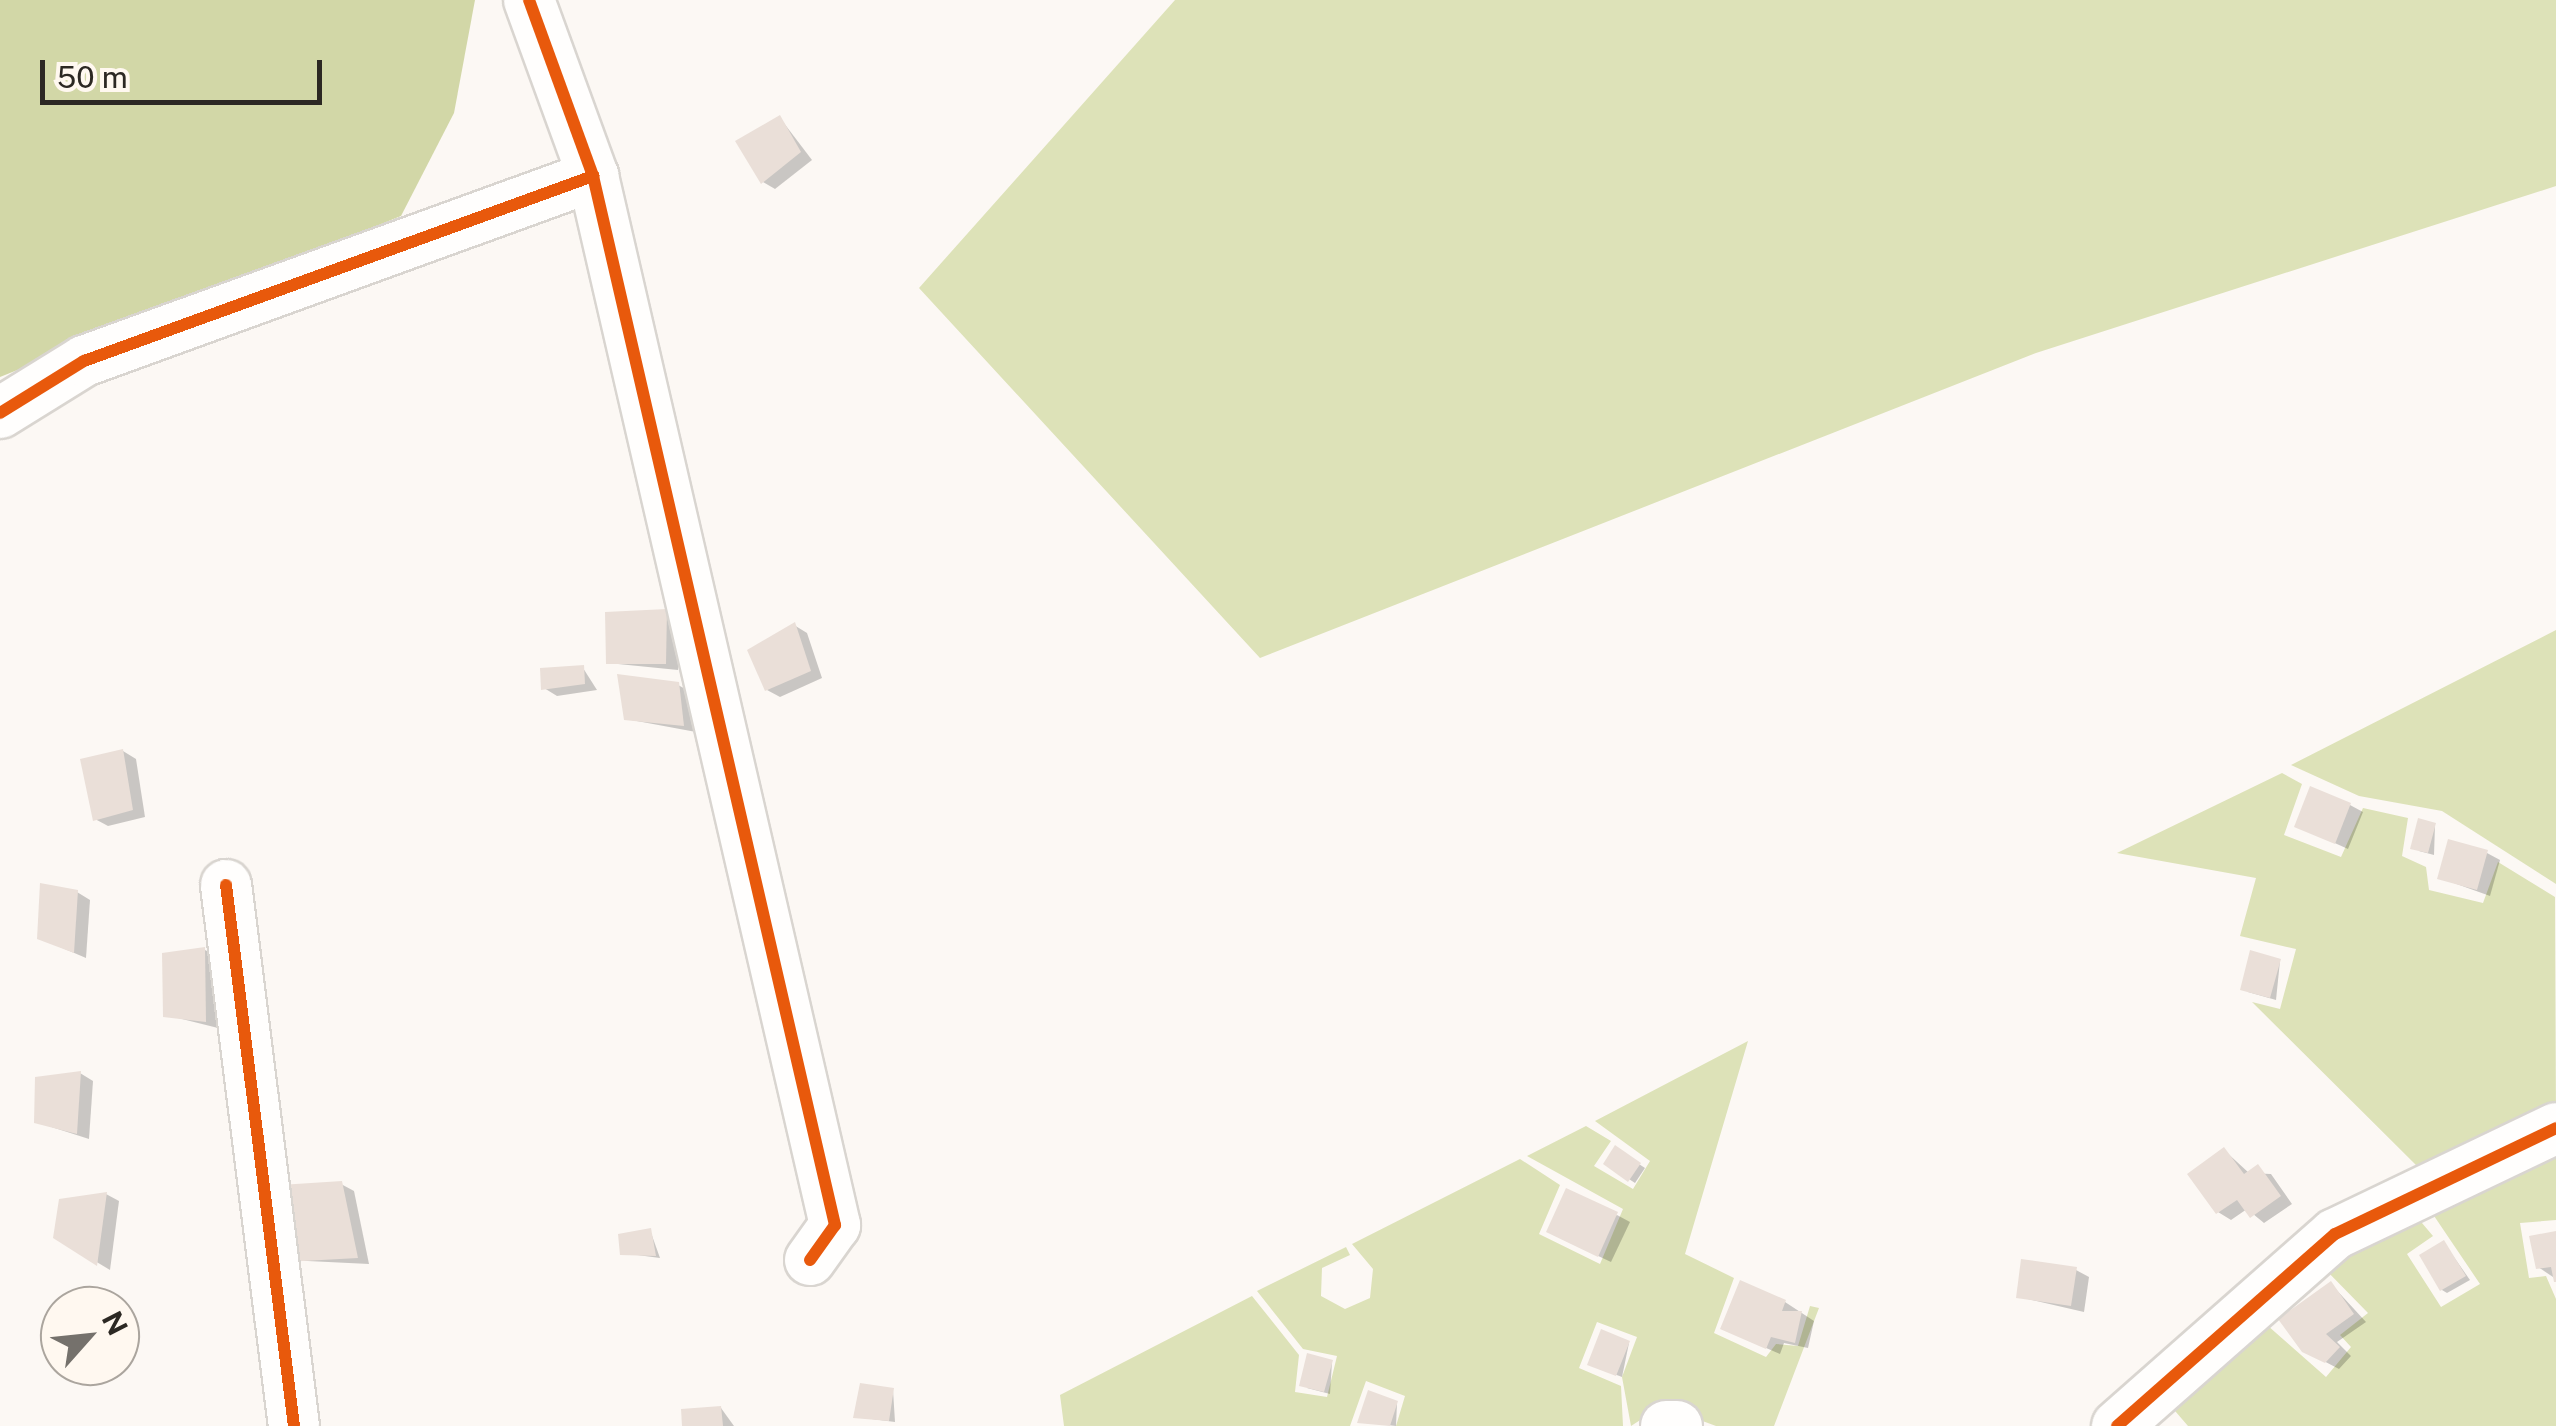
<!DOCTYPE html>
<style>
body{margin:0}
#map{position:relative;width:2556px;height:1426px;overflow:hidden;background:#fcf8f4;font-family:"Public Sans",sans-serif}
div>[style]{position:absolute}
.green>*{inset:0;background:#dde2b8}
.forest>*{inset:0;background:#d2d7a7}
.shadow>*{inset:0;background:#0003}
.building>*{inset:0;background:#eadfd8}
.roads{filter:drop-shadow(2px 0 #d9d5d0) drop-shadow(-2px 0 #d9d5d0) drop-shadow(0 2px #d9d5d0) drop-shadow(0 -2px #d9d5d0)}
.minor>*{height:50px;margin:-25px;padding:0 25px;transform-origin:25px;border-radius:25px;background:#fffefd}
.cycleway>*{height:12px;margin:-6px;padding:0 6px;transform-origin:6px;border-radius:6px;background:#e8590c}
span{translate:-50% -50%;white-space:nowrap;text-align:center;line-height:1.15;-webkit-text-stroke:8px #fff8f0;paint-order:stroke}
.north{position:absolute;left:40px;top:1286px;width:100px;height:100px;box-sizing:border-box;background:#fff8f0;border:2px solid #aba59e;border-radius:50%;rotate:63deg;font-size:28px;font-weight:700;line-height:40px;text-align:center;color:#2c2823}
.north::after{content:'';display:block;margin:auto;width:35px;height:45px;background:#75716c;clip-path:polygon(50% 0,100% 100%,50% 72%,0 100%)}
.scale{position:absolute;left:40px;top:60px;width:282px;height:45px;box-sizing:border-box;border:5px solid #2c2823;border-top:0;padding-left:12px;font-size:30px;line-height:35px;white-space:nowrap;color:#2c2823;-webkit-text-stroke:8px #fff8f0;paint-order:stroke}
</style>
<div id="map">
<div class="green">
<i style="clip-path:polygon(1175px 0,2556px 0,2556px 186px,2036px 353px,1260px 658px,919px 288px)"></i>
<i style="clip-path:polygon(2556px 630px,2556px 884px,2442px 811px,2359px 796px,2291px 765px)"></i>
<i style="clip-path:polygon(2282px 773px,2302px 784px,2284px 835px,2341px 857px,2363px 808px,2408px 818px,2402px 856px,2426px 867px,2429px 890px,2483px 903px,2498px 862px,2555px 897px,2556px 1121px,2418px 1167px,2252px 1002px,2280px 1009px,2296px 949px,2240px 936px,2256px 878px,2117px 853px)"></i>
<i style="clip-path:polygon(1748px 1041px,1685px 1254px,1734px 1278px,1714px 1333px,1766px 1357px,1776px 1344px,1798px 1346px,1810px 1306px,1819px 1308px,1774px 1426px,1716px 1426px,1662px 1406px,1631px 1426px,1622px 1377px,1637px 1337px,1597px 1322px,1579px 1368px,1621px 1386px,1623px 1426px,1396px 1426px,1405px 1396px,1366px 1381px,1350px 1426px,1064px 1426px,1060px 1395px,1252px 1296px,1299px 1355px,1295px 1392px,1327px 1397px,1337px 1356px,1303px 1349px,1257px 1291px,1346px 1247px,1350px 1255px,1322px 1268px,1321px 1296px,1345px 1309px,1370px 1298px,1373px 1269px,1352px 1244px,1520px 1159px,1560px 1185px,1539px 1234px,1600px 1264px,1623px 1209px,1527px 1156px,1586px 1126px,1611px 1141px,1594px 1166px,1633px 1189px,1650px 1161px,1595px 1121px)"></i>
<i style="clip-path:polygon(2556px 1142px,2556px 1220px,2520px 1223px,2529px 1278px,2546px 1276px,2556px 1299px,2556px 1426px,2188px 1426px,2163px 1397px,2259px 1318px,2326px 1377px,2351px 1347px,2340px 1335px,2368px 1313px,2322px 1266px,2411px 1210px,2433px 1236px,2407px 1254px,2441px 1307px,2480px 1284px,2426px 1204px)"></i>
</div>
<div class="forest">
<i style="clip-path:polygon(0 0,475px 0,454px 113px,401px 216px,0 377px)"></i>
</div>
<div class="shadow">
<i style="clip-path:polygon(780px 118px,812px 160px,775px 189px,763px 182px)"></i>
<i style="clip-path:polygon(667px 611px,680px 619px,678px 670px,608px 663px)"></i>
<i style="clip-path:polygon(794px 625px,807px 633px,822px 678px,780px 697px,767px 690px)"></i>
<i style="clip-path:polygon(583px 668px,597px 690px,557px 696px,544px 688px)"></i>
<i style="clip-path:polygon(678px 685px,691px 692px,696px 732px,626px 719px)"></i>
<i style="clip-path:polygon(123px 751px,136px 759px,145px 817px,108px 826px,95px 819px)"></i>
<i style="clip-path:polygon(2350px 805px,2363px 812px,2348px 849px,2297px 826px)"></i>
<i style="clip-path:polygon(2435px 825px,2434px 855px,2419px 851px)"></i>
<i style="clip-path:polygon(2487px 853px,2500px 860px,2490px 896px,2440px 878px)"></i>
<i style="clip-path:polygon(77px 892px,90px 900px,86px 958px,39px 938px)"></i>
<i style="clip-path:polygon(205px 950px,218px 957px,218px 1028px,166px 1015px)"></i>
<i style="clip-path:polygon(2280px 961px,2276px 1000px,2248px 992px)"></i>
<i style="clip-path:polygon(80px 1073px,93px 1081px,89px 1139px,36px 1122px)"></i>
<i style="clip-path:polygon(1616px 1149px,1645px 1168px,1635px 1183px,1606px 1164px)"></i>
<i style="clip-path:polygon(2224px 1150px,2249px 1173px,2271px 1174px,2292px 1204px,2264px 1223px,2247px 1209px,2231px 1220px,2218px 1212px)"></i>
<i style="clip-path:polygon(341px 1184px,354px 1191px,369px 1264px,287px 1260px)"></i>
<i style="clip-path:polygon(106px 1194px,119px 1201px,110px 1270px,55px 1237px)"></i>
<i style="clip-path:polygon(1617px 1215px,1630px 1222px,1611px 1262px,1562px 1239px)"></i>
<i style="clip-path:polygon(650px 1230px,660px 1258px,622px 1253px)"></i>
<i style="clip-path:polygon(2556px 1234px,2556px 1279px,2538px 1267px)"></i>
<i style="clip-path:polygon(2444px 1243px,2470px 1280px,2447px 1293px,2442px 1290px)"></i>
<i style="clip-path:polygon(2076px 1270px,2089px 1277px,2084px 1312px,2019px 1297px)"></i>
<i style="clip-path:polygon(2331px 1284px,2366px 1322px,2337px 1342px,2351px 1356px,2339px 1369px,2318px 1358px)"></i>
<i style="clip-path:polygon(1785px 1302px,1814px 1321px,1808px 1348px,1784px 1343px,1780px 1354px,1736px 1335px)"></i>
<i style="clip-path:polygon(1629px 1343px,1622px 1377px,1596px 1367px)"></i>
<i style="clip-path:polygon(1332px 1362px,1330px 1394px,1307px 1388px)"></i>
<i style="clip-path:polygon(893px 1390px,895px 1422px,856px 1417px)"></i>
<i style="clip-path:polygon(1397px 1403px,1396px 1426px,1360px 1422px)"></i>
<i style="clip-path:polygon(721px 1408px,734px 1426px,685px 1426px)"></i>
</div>
<div class="building">
<i style="clip-path:polygon(780px 115px,801px 152px,761px 184px,735px 141px)"></i>
<i style="clip-path:polygon(667px 609px,666px 664px,606px 664px,605px 612px)"></i>
<i style="clip-path:polygon(795px 622px,811px 671px,765px 691px,747px 650px)"></i>
<i style="clip-path:polygon(584px 665px,585px 684px,541px 690px,540px 668px)"></i>
<i style="clip-path:polygon(617px 674px,679px 682px,684px 726px,624px 720px)"></i>
<i style="clip-path:polygon(123px 749px,133px 810px,93px 821px,80px 759px)"></i>
<i style="clip-path:polygon(2310px 786px,2351px 803px,2335px 844px,2294px 827px)"></i>
<i style="clip-path:polygon(2418px 818px,2436px 823px,2428px 853px,2410px 849px)"></i>
<i style="clip-path:polygon(2448px 839px,2488px 850px,2477px 890px,2437px 879px)"></i>
<i style="clip-path:polygon(40px 883px,78px 890px,74px 953px,37px 939px)"></i>
<i style="clip-path:polygon(205px 947px,206px 1022px,163px 1017px,162px 953px)"></i>
<i style="clip-path:polygon(2250px 950px,2281px 959px,2270px 998px,2240px 990px)"></i>
<i style="clip-path:polygon(81px 1071px,77px 1134px,34px 1123px,35px 1077px)"></i>
<i style="clip-path:polygon(1615px 1145px,1641px 1163px,1628px 1182px,1603px 1164px)"></i>
<i style="clip-path:polygon(2224px 1147px,2244px 1174px,2258px 1164px,2281px 1196px,2250px 1218px,2237px 1200px,2216px 1214px,2187px 1174px)"></i>
<i style="clip-path:polygon(342px 1181px,358px 1258px,285px 1262px,280px 1185px)"></i>
<i style="clip-path:polygon(1566px 1188px,1618px 1212px,1598px 1257px,1546px 1232px)"></i>
<i style="clip-path:polygon(107px 1192px,97px 1266px,53px 1238px,59px 1199px)"></i>
<i style="clip-path:polygon(651px 1228px,656px 1256px,620px 1255px,618px 1234px)"></i>
<i style="clip-path:polygon(2556px 1231px,2556px 1282px,2554px 1282px,2551px 1267px,2536px 1269px,2529px 1236px)"></i>
<i style="clip-path:polygon(2444px 1240px,2466px 1276px,2440px 1291px,2419px 1255px)"></i>
<i style="clip-path:polygon(2021px 1259px,2077px 1267px,2071px 1306px,2016px 1298px)"></i>
<i style="clip-path:polygon(1740px 1280px,1786px 1300px,1782px 1311px,1802px 1311px,1795px 1343px,1771px 1337px,1766px 1349px,1720px 1329px)"></i>
<i style="clip-path:polygon(2331px 1281px,2354px 1314px,2326px 1334px,2340px 1347px,2325px 1363px,2302px 1352px,2278px 1319px)"></i>
<i style="clip-path:polygon(1601px 1329px,1630px 1341px,1616px 1376px,1587px 1365px)"></i>
<i style="clip-path:polygon(1307px 1353px,1333px 1360px,1324px 1392px,1299px 1386px)"></i>
<i style="clip-path:polygon(860px 1383px,894px 1388px,889px 1421px,853px 1418px)"></i>
<i style="clip-path:polygon(1368px 1390px,1398px 1401px,1390px 1426px,1357px 1423px)"></i>
<i style="clip-path:polygon(721px 1406px,723px 1426px,682px 1426px,681px 1409px)"></i>
</div>
<div class="roads">
<div class="minor">
<i style="left:529px;top:0;width:187px;rotate:70deg"></i>
<i style="left:593px;top:176px;width:1077px;rotate:77.01deg"></i>
<i style="left:835px;top:1225px;width:43px;rotate:125.5deg"></i>
<i style="left:0;top:413px;width:99px;rotate:-31.8deg"></i>
<i style="left:84px;top:361px;width:542px;rotate:-19.97deg"></i>
<i style="left:226px;top:885px;width:545px;rotate:82.84deg"></i>
<i style="left:1666px;top:1426px;width:11px"></i>
<i style="left:2117px;top:1426px;width:290px;rotate:-41.4deg"></i>
<i style="left:2335px;top:1234px;width:245px;rotate:-25.6deg"></i>
</div>
</div>
<div class="cycleway">
<i style="left:529px;top:0;width:187px;rotate:70deg"></i>
<i style="left:593px;top:176px;width:1077px;rotate:77.01deg"></i>
<i style="left:835px;top:1225px;width:43px;rotate:125.5deg"></i>
<i style="left:0;top:413px;width:99px;rotate:-31.8deg"></i>
<i style="left:84px;top:361px;width:542px;rotate:-19.97deg"></i>
<i style="left:226px;top:885px;width:545px;rotate:82.84deg"></i>
<i style="left:2117px;top:1426px;width:290px;rotate:-41.4deg"></i>
<i style="left:2335px;top:1234px;width:245px;rotate:-25.6deg"></i>
</div>
<div class="north">N</div>
<div class="scale">50 m</div>
</div>
